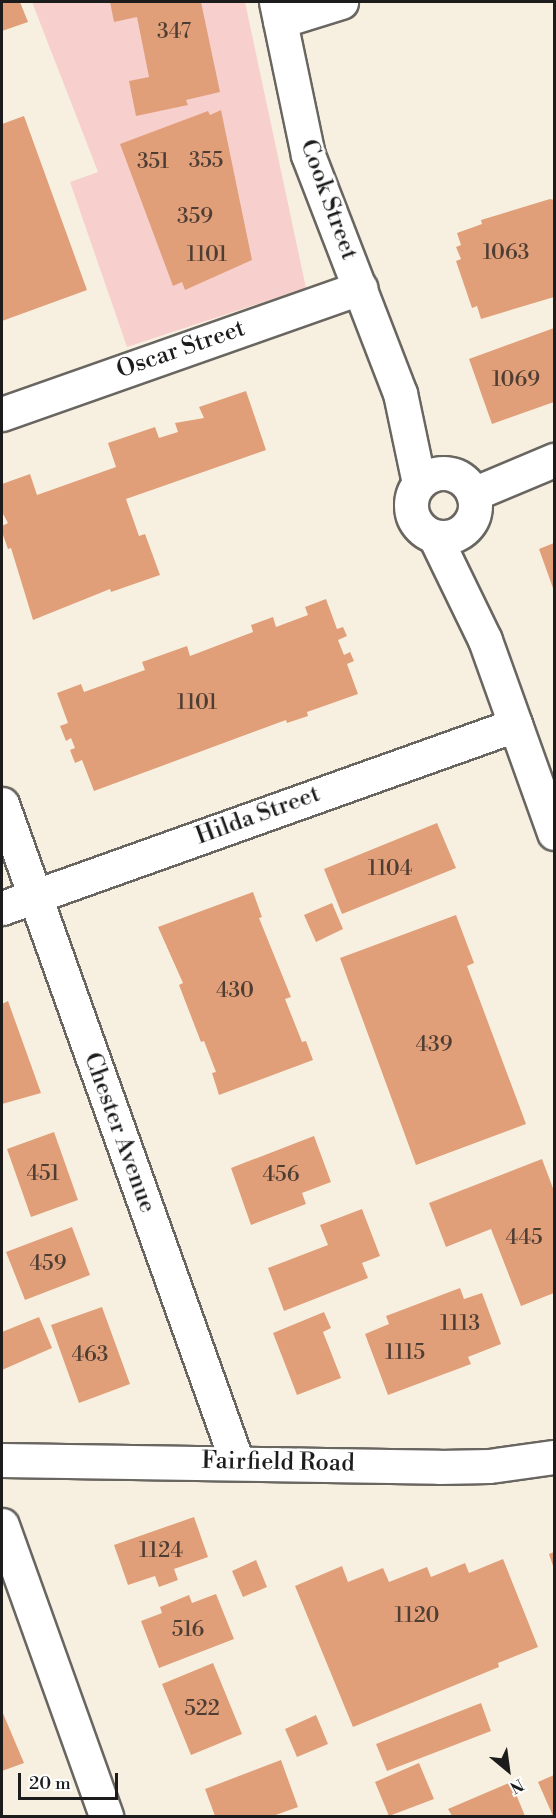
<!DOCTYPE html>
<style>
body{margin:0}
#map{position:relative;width:556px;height:1818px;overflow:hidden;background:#f7f0e0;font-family:"Libre Bodoni",serif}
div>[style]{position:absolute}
.built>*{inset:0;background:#f7d0ce}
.building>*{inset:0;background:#e19f79}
.roads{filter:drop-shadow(2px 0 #696661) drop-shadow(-2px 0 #696661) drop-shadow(0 2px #696661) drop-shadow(0 -2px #696661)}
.minor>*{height:33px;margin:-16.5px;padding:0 16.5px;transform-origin:16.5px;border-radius:16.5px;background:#fff}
.tertiary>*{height:33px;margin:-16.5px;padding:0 16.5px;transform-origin:16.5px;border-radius:16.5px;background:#fff}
.secondary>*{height:33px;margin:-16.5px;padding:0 16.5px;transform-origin:16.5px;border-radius:16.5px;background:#fff}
.secondary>.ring{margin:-16.5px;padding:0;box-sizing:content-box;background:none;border:33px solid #fff;border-radius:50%}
span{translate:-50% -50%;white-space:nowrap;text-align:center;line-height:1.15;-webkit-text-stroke:5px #fff;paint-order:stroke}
.number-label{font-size:21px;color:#4d3d33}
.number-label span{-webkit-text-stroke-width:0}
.street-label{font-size:24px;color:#1c1c1c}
.frame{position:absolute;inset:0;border:3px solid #1c1c1c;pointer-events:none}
.north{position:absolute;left:478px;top:1740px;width:60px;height:60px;-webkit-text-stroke:4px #fff;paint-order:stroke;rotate:151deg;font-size:16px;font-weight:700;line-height:24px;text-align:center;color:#1c1c1c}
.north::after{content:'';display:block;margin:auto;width:21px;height:27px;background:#1c1c1c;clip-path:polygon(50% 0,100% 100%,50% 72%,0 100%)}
.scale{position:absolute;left:18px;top:1773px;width:100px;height:27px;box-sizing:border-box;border:3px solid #1c1c1c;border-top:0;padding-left:8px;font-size:18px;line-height:21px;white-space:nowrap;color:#1c1c1c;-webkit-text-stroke:4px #fff;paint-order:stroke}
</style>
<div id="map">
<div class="built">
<i style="clip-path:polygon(32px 2px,245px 2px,306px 288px,127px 347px,70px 182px,98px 172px)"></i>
</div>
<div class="building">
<i style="clip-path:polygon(2px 2px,20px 2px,28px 22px,2px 31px)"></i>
<i style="clip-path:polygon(110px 2px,201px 2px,220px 92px,186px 100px,188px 105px,136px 116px,129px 81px,149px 77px,137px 17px,114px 22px)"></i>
<i style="clip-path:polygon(221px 110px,252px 260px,185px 290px,182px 282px,173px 286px,120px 144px,208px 111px,210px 115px)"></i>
<i style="clip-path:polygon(24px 116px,87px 290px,2px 321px,2px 124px)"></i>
<i style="clip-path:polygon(550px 199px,554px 200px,554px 297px,481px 319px,477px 306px,472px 308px,456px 261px,461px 259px,456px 247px,461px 245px,457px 233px,482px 224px,481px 220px)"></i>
<i style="clip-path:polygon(554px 328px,554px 402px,492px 424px,469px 359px)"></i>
<i style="clip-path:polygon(246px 391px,266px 450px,126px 499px,139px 536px,145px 534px,160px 575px,111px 592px,110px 589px,33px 620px,11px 548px,8px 549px,2px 532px,2px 526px,8px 523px,2px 512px,2px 484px,30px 474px,37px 495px,116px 467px,108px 443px,155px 427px,159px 438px,178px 432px,175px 423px,204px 418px,199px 407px)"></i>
<i style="clip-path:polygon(554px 543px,554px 591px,539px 549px)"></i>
<i style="clip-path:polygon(326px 599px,337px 629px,343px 627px,347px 636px,338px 640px,344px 655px,350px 652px,354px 661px,347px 664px,358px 694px,307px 712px,308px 716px,287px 723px,286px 720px,94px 791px,82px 760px,75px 763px,70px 750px,75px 748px,71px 738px,66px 741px,60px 726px,68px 723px,57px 693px,81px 684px,84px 692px,145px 670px,142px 662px,187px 646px,190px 656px,253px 632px,251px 625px,273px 617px,276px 627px,308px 615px,305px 607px)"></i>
<i style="clip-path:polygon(437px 823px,456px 868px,342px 914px,324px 869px)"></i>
<i style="clip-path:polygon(253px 892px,262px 917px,259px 918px,291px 997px,285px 999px,302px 1042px,306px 1041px,313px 1060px,219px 1095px,212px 1073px,216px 1072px,204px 1041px,201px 1042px,179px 985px,183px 983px,158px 927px)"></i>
<i style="clip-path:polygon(332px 903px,343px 929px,316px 942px,304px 915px)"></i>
<i style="clip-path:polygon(456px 915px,474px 963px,467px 966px,526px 1124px,416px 1165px,340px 958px)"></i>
<i style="clip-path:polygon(8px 1001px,41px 1093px,2px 1104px,2px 1004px)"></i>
<i style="clip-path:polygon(54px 1132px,78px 1200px,31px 1217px,7px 1149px)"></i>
<i style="clip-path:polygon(314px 1136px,331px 1182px,302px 1193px,306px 1204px,251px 1225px,231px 1168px)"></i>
<i style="clip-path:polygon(542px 1159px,554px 1191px,554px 1293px,521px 1306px,491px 1229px,446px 1247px,429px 1203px)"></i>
<i style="clip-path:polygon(362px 1209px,380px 1256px,362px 1263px,368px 1278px,284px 1311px,268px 1268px,328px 1245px,320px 1225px)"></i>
<i style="clip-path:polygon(72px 1227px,90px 1275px,25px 1300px,6px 1252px)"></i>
<i style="clip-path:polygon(460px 1288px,464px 1299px,482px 1293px,501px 1344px,468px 1357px,471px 1364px,388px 1395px,365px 1334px,389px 1324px,386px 1316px)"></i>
<i style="clip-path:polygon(102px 1307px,130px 1384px,79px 1403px,51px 1325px)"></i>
<i style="clip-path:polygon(324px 1312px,331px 1328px,323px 1332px,341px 1378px,297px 1395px,273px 1333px)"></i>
<i style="clip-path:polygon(39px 1317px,52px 1348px,2px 1370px,2px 1332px)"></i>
<i style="clip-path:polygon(194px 1517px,208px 1557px,174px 1569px,178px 1580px,159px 1587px,155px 1576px,128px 1585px,114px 1545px)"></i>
<i style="clip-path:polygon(554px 1552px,554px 1569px,549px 1554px)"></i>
<i style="clip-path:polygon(503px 1559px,538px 1647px,498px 1663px,499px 1667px,353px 1727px,295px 1586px,342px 1566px,348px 1582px,383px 1568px,389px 1582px,427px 1567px,431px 1577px,465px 1563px,469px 1573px)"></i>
<i style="clip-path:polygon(256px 1560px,267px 1587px,243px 1597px,232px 1571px)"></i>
<i style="clip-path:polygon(216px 1594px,234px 1639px,159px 1668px,141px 1621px,162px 1613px,160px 1607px,189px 1595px,192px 1603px)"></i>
<i style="clip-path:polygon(213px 1663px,242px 1734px,191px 1755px,162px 1684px)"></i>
<i style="clip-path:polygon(481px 1703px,491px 1731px,387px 1771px,376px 1744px)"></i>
<i style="clip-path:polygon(2px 1711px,24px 1763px,2px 1771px)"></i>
<i style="clip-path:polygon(316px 1715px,328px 1744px,297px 1757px,285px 1729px)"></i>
<i style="clip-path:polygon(281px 1760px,298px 1807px,273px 1816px,215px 1816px,205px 1789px)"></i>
<i style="clip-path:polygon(419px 1763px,434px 1799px,389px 1816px,375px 1782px)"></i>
<i style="clip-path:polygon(554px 1775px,554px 1816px,553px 1816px,538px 1782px)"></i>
<i style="clip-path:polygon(511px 1782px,525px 1816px,452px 1816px,448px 1809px)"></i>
</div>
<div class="roads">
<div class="minor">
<i style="left:280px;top:21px;width:64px;rotate:-17.3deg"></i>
<i style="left:2px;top:414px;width:380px;rotate:-19.4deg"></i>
<i style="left:2px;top:804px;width:699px;rotate:70.35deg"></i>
<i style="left:2px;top:908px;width:545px;rotate:-19.63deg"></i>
<i style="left:2px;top:1525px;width:309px;rotate:70.3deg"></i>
</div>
<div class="tertiary">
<i style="left:473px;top:494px;width:88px;rotate:-22.8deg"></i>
<i style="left:2px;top:1460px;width:437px;rotate:0.9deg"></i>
<i style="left:439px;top:1467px;width:50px;rotate:-1.1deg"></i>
<i style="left:489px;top:1466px;width:66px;rotate:-7.9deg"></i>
</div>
<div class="secondary">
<i style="left:276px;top:2px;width:156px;rotate:78.2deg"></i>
<i style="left:308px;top:155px;width:255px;rotate:68.9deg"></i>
<i style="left:400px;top:393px;width:92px;rotate:78.1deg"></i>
<i class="ring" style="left:411px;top:473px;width:31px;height:31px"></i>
<i style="left:435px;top:537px;width:114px;rotate:64.1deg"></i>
<i style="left:485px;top:640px;width:205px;rotate:70.3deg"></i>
</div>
</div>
<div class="number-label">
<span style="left:174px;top:32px">347</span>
<span style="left:206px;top:161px">355</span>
<span style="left:153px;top:162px">351</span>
<span style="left:195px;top:217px">359</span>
<span style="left:506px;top:253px">1063</span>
<span style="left:207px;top:255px">1101</span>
<span style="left:516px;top:380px">1069</span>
<span style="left:197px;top:703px">1101</span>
<span style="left:390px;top:869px">1104</span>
<span style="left:235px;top:991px">430</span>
<span style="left:434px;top:1045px">439</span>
<span style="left:43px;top:1174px">451</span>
<span style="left:281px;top:1175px">456</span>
<span style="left:524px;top:1238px">445</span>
<span style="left:48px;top:1264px">459</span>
<span style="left:460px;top:1324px">1113</span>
<span style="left:405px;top:1353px">1115</span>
<span style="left:90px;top:1355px">463</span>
<span style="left:161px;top:1551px">1124</span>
<span style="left:417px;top:1616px">1120</span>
<span style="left:188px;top:1630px">516</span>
<span style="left:202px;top:1709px">522</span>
</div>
<div class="street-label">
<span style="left:328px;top:200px;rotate:70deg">Cook Street</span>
<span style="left:181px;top:350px;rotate:-19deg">Oscar Street</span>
<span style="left:258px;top:816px;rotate:-20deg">Hilda Street</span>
<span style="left:119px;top:1133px;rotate:70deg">Chester Avenue</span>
<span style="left:278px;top:1463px;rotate:1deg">Fairfield Road</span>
</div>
<div class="frame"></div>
<div class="north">N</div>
<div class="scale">20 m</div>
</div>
